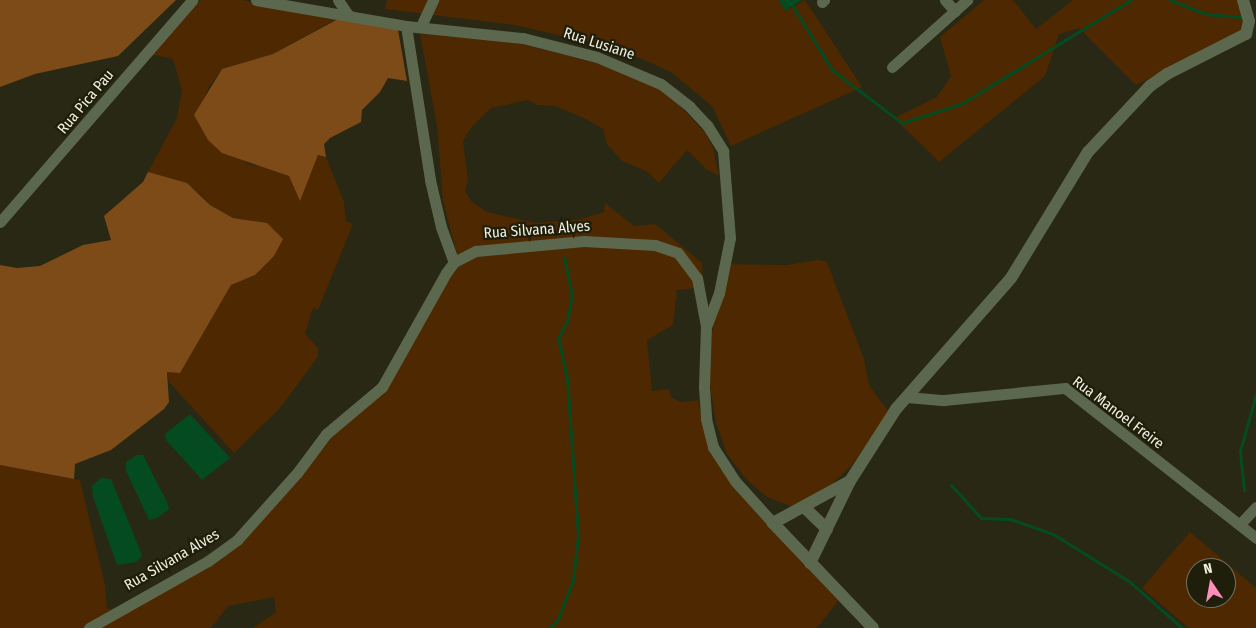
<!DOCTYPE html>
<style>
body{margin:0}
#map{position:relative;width:1256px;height:628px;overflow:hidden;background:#282814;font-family:"Fira Sans Condensed",sans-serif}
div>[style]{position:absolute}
.green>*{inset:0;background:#4d2800}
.forest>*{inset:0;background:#7d4b17}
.water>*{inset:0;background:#054b22}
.stream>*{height:3px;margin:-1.5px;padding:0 1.5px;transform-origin:1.5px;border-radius:1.5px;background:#054b22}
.minor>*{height:11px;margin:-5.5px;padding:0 5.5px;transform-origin:5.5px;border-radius:5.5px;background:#5b684e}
.tertiary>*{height:12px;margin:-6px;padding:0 6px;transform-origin:6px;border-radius:6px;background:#5b684e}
span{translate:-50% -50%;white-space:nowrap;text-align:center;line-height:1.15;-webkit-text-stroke:4.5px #1f1e0b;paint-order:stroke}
.street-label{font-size:15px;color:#efefe2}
.north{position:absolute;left:1186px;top:558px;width:50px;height:50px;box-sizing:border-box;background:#1f1e0b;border:1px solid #727261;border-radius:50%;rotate:348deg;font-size:14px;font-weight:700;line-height:20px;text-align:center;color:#efefe2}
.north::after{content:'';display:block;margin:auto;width:18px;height:22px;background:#fe8ebb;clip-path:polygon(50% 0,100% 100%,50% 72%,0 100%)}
</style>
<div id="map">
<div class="green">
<i style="clip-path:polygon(201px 0,241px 0,340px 17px,273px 54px,222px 69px,209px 87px,202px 104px,201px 129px,248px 164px,276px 169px,289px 176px,300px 200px,318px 155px,326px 157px,344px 202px,346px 221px,353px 224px,318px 310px,313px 308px,305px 334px,318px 348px,318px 357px,280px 408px,234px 453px,169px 382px,167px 371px,180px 372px,231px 285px,255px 275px,267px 223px,233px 218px,210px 205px,200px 194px,148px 172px,177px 118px,182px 90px,173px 59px,150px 54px)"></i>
<i style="clip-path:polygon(387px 0,779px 0,785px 11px,805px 0,862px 87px,731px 146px,712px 106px,671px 72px,622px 50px,515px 25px,385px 9px)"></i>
<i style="clip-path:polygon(984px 0,1013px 0,1036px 29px,1073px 0,1239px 0,1245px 32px,1136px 85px,1079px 28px,1059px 34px,1045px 76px,939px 162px,894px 118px,937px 97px,951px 76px,940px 37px)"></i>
<i style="clip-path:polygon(420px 34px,514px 42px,619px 69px,668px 93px,706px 134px,713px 148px,719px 176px,706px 169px,687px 150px,659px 183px,646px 171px,622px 161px,607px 144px,603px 129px,586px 119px,555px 106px,537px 105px,528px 100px,491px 108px,471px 128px,463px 141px,468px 181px,465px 191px,471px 201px,487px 212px,535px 223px,577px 220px,604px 212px,605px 203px,634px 226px,655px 224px,702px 263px,703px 287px,677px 290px,673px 325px,647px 340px,652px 391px,669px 389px,671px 397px,680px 402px,698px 400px,705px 433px,717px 463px,840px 598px,817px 628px,253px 628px,276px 612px,274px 597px,228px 606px,211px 628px,0 628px,0 465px,80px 480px,105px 585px,107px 608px,112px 610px,209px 562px,255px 522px,357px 408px,387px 383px,457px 254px,443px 201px,437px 126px)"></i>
<i style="clip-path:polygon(819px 260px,827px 262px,864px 359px,869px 385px,890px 414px,851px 466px,812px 503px,793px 507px,767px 497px,746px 479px,727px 454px,716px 423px,709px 380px,711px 339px,725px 264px,786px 265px)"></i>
<i style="clip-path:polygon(evenodd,1190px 532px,1256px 588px,1256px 628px,1189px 628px,1142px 588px,1190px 532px,1196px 568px,1226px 568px,1226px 598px,1196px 598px,1196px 568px)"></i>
</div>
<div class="forest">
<i style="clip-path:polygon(0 0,176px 0,118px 56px,35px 74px,0 87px)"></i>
<i style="clip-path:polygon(353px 11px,360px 20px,387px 21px,398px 30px,407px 81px,388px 78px,380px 92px,362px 110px,361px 122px,330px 138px,324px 144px,326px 157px,318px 155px,300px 201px,289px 176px,222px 153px,208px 140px,194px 115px,222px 69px,273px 54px)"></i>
<i style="clip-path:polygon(148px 172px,187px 183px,210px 205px,233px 218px,267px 223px,283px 239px,274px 256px,255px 275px,231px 285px,180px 373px,167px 372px,169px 402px,164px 409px,111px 450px,75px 464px,74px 479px,0 465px,0 265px,17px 268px,40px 266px,83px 245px,111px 240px,104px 216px,143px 182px)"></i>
</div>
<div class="water">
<i style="clip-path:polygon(779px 0,802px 0,785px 11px)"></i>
<i style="clip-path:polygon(190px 414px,230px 458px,202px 480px,166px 440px,165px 434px)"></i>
<i style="clip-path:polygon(137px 455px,143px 455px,167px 502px,169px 509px,157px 518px,149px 520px,126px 471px,126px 462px)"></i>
<i style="clip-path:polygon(101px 478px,111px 479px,142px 555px,137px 562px,117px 565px,93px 497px,92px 486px)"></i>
</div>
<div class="stream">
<i style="left:789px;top:0;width:82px;rotate:58.4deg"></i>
<i style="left:832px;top:70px;width:88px;rotate:37.1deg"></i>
<i style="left:902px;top:123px;width:62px;rotate:-17.9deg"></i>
<i style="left:961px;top:104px;width:199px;rotate:-31.5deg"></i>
<i style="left:1170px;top:0;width:39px;rotate:21deg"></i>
<i style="left:1206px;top:14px;width:38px;rotate:5deg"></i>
<i style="left:951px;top:485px;width:45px;rotate:47.7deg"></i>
<i style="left:981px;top:518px;width:29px;rotate:2deg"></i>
<i style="left:1010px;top:519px;width:46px;rotate:19.2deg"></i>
<i style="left:1053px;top:534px;width:91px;rotate:31.9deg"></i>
<i style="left:1130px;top:582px;width:69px;rotate:41.5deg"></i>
<i style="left:1244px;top:490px;width:39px;rotate:-96deg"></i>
<i style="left:1240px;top:451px;width:59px;rotate:-74.3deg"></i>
<i style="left:550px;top:628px;width:12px;rotate:-48deg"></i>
<i style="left:558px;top:619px;width:42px;rotate:-69deg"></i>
<i style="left:573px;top:580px;width:45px;rotate:-83.7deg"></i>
<i style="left:578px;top:535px;width:157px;rotate:-94deg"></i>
<i style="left:567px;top:378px;width:41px;rotate:-102.7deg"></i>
<i style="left:558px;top:338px;width:18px;rotate:-61deg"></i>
<i style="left:567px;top:322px;width:27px;rotate:-80deg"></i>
<i style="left:572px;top:295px;width:39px;rotate:-102deg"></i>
</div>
<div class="minor">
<i style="left:256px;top:0;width:152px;rotate:9.8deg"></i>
<i style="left:406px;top:26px;width:118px;rotate:5.9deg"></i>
<i style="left:523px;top:38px;width:76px;rotate:14.4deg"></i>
<i style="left:597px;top:57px;width:69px;rotate:22.9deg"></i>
<i style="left:661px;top:84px;width:36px;rotate:38deg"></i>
<i style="left:689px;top:106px;width:26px;rotate:47deg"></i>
<i style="left:707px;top:125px;width:31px;rotate:58deg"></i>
<i style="left:723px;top:151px;width:87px;rotate:85.4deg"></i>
<i style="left:730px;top:238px;width:56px;rotate:101.3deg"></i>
<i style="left:719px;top:293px;width:34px;rotate:111deg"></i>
<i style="left:338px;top:0;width:18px;rotate:56deg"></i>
<i style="left:945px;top:0;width:15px;rotate:48deg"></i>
<i style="left:822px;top:2px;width:3px;rotate:-45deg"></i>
<i style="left:406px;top:26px;width:156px;rotate:81.1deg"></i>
<i style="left:430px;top:180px;width:48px;rotate:76.8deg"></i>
<i style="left:441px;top:227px;width:37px;rotate:70deg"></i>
<i style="left:421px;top:26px;width:29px;rotate:-65deg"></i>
<i style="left:892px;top:67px;width:101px;rotate:-41.8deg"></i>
<i style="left:0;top:222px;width:294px;rotate:-49.1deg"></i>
<i style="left:907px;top:397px;width:37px;rotate:5deg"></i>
<i style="left:944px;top:400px;width:122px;rotate:-5.7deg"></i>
<i style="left:1065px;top:388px;width:243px;rotate:38.1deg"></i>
<i style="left:1241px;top:523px;width:22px;rotate:-47deg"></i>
<i style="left:89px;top:628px;width:137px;rotate:-29.4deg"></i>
<i style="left:208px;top:561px;width:36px;rotate:-36deg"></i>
<i style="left:237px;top:540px;width:90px;rotate:-48.2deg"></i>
<i style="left:297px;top:473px;width:49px;rotate:-53.4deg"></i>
<i style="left:326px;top:434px;width:73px;rotate:-40deg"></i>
<i style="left:382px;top:387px;width:131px;rotate:-60.7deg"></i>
<i style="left:446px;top:273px;width:14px;rotate:-54deg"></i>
<i style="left:454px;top:262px;width:25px;rotate:-27deg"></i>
<i style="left:476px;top:251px;width:108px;rotate:-5.3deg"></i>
<i style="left:584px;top:241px;width:71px;rotate:3.2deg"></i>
<i style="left:655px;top:245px;width:24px;rotate:19deg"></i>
<i style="left:678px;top:253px;width:31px;rotate:53deg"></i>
<i style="left:697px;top:278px;width:49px;rotate:79.4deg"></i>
<i style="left:706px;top:326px;width:61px;rotate:91.9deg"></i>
<i style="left:704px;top:387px;width:32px;rotate:86deg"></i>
<i style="left:706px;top:419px;width:29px;rotate:76deg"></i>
<i style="left:713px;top:447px;width:40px;rotate:57.1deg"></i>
<i style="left:735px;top:481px;width:57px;rotate:47.9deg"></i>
</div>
<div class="tertiary">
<i style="left:850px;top:481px;width:88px;rotate:151.4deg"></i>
<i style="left:773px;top:523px;width:145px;rotate:46.4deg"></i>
<i style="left:804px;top:507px;width:32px;rotate:44deg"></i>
<i style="left:810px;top:563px;width:91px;rotate:-64deg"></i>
<i style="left:850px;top:481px;width:85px;rotate:-57.4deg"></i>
<i style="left:896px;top:409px;width:174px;rotate:-48.7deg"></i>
<i style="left:1011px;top:278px;width:148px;rotate:-58.6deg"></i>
<i style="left:1088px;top:152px;width:91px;rotate:-46.8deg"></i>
<i style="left:1150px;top:86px;width:21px;rotate:-35deg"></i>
<i style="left:1167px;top:74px;width:89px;rotate:-26.9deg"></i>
<i style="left:1246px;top:34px;width:13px;rotate:-77deg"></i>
<i style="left:1249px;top:21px;width:22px;rotate:-106deg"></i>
</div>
<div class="street-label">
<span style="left:599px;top:44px;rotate:18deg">Rua Lusiane</span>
<span style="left:86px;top:102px;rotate:-50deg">Rua Pica Pau</span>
<span style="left:537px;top:230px;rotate:-4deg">Rua Silvana Alves</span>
<span style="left:1118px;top:413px;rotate:37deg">Rua Manoel Freire</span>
<span style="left:172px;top:560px;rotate:-30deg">Rua Silvana Alves</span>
</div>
<div class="north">N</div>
</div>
